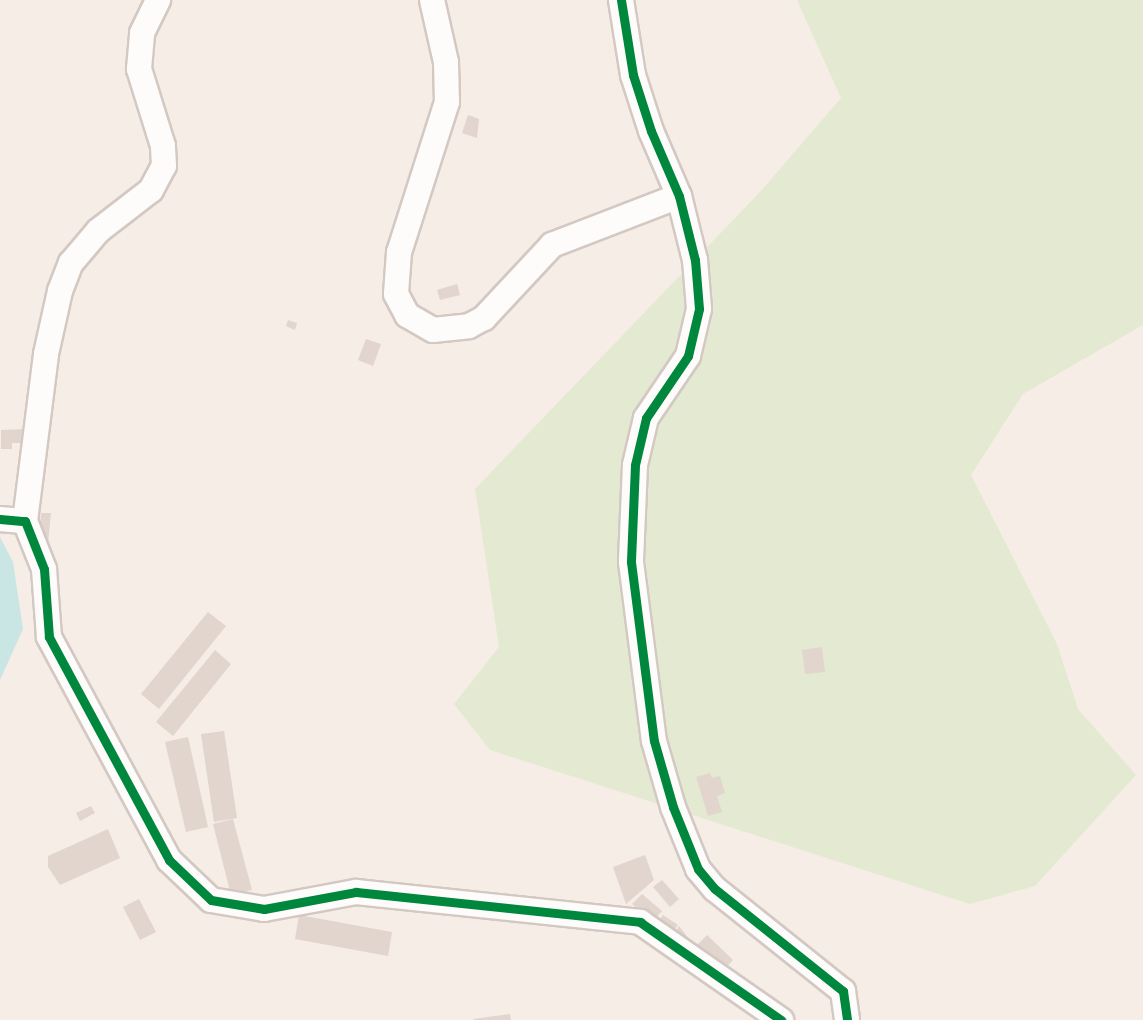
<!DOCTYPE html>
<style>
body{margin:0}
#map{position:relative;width:1143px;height:1020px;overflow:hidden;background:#f5ede6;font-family:"Asap Condensed",sans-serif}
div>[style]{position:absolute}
.green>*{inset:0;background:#e4ead1}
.water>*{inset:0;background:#c9e6e4}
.building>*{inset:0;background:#e1d5ce}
.roads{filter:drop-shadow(2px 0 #d3c8c2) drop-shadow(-2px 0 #d3c8c2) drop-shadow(0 2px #d3c8c2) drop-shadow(0 -2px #d3c8c2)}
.street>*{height:24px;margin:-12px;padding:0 12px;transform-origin:12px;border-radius:12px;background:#fefcfb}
.cycleway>*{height:9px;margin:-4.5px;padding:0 4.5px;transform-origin:4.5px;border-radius:4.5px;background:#00873e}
span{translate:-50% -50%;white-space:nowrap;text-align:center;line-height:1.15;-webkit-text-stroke:6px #fef1e6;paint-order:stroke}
</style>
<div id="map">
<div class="green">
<i style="clip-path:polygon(797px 0,1143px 0,1143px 325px,1023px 394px,971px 475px,1057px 644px,1078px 709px,1136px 775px,1035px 886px,970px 904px,490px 750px,454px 704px,499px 647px,475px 489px,760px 192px,841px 98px)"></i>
</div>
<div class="water">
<i style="clip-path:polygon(0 537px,13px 562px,23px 629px,0 680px)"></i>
</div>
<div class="building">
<i style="clip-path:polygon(468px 115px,479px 119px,477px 138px,462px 133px)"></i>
<i style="clip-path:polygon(457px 284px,460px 295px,440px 300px,437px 290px)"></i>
<i style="clip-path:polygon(288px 320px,297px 323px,295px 330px,286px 326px)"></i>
<i style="clip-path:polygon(366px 339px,381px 344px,373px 366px,358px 360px)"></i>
<i style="clip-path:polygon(25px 429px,26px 443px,12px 443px,12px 449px,1px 449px,1px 430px)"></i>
<i style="clip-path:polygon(41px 513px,51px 513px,48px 543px,39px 543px)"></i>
<i style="clip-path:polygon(208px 612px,226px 626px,159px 709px,141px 694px)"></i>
<i style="clip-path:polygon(822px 647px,825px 672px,805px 674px,802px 650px)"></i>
<i style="clip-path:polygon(215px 650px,231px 664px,173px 736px,156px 722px)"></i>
<i style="clip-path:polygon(224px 731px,237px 818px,214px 822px,201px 734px)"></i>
<i style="clip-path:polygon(188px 737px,208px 827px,186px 832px,165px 742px)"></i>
<i style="clip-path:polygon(710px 773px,712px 778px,720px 776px,725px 793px,717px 796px,722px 812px,708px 816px,696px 777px)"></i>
<i style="clip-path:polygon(91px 806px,95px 813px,80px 821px,76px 813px)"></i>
<i style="clip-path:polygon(233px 819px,252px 890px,231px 895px,213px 824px)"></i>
<i style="clip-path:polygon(108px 829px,120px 858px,60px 885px,48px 867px,48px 856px)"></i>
<i style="clip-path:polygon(645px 855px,654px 880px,626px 904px,613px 867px)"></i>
<i style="clip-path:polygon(662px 880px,679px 899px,670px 907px,653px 887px)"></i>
<i style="clip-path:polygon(642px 894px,662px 911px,652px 922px,632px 904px)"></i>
<i style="clip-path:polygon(139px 899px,156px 932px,140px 940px,123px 907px)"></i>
<i style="clip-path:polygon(299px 915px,392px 932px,388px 956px,295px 939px)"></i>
<i style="clip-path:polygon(663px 915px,678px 925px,671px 934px,657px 923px)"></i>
<i style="clip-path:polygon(679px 926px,695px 947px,707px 935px,733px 960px,718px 976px,673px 936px)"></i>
<i style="clip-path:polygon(510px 1014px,511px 1020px,474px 1020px,473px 1019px)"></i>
</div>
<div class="roads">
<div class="street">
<i style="left:432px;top:0;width:64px;rotate:77.3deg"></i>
<i style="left:446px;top:62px;width:40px;rotate:88.6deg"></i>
<i style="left:447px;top:102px;width:157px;rotate:107.7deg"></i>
<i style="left:399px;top:252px;width:42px;rotate:94.1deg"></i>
<i style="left:396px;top:294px;width:24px;rotate:62deg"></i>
<i style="left:407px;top:315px;width:30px;rotate:30deg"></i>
<i style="left:433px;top:330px;width:36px;rotate:-6deg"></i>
<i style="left:469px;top:326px;width:17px;rotate:-28deg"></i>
<i style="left:484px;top:318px;width:100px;rotate:-47deg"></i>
<i style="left:552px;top:245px;width:136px;rotate:-21.1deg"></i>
<i style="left:621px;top:0;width:76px;rotate:80.9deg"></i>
<i style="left:633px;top:75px;width:59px;rotate:72.2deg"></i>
<i style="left:651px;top:131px;width:71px;rotate:66.7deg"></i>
<i style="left:679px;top:196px;width:66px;rotate:76deg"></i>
<i style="left:695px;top:260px;width:49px;rotate:85.3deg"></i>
<i style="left:699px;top:309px;width:48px;rotate:103.2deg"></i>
<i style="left:688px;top:356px;width:75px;rotate:124.1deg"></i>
<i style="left:646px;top:418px;width:48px;rotate:103.2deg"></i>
<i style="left:635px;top:465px;width:97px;rotate:92.4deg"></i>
<i style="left:631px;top:562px;width:180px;rotate:82.7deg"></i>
<i style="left:654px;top:741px;width:69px;rotate:73.9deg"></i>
<i style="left:673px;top:807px;width:67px;rotate:68deg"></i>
<i style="left:698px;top:869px;width:26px;rotate:50deg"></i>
<i style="left:715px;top:889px;width:164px;rotate:38.6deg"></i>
<i style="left:843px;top:991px;width:29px;rotate:82deg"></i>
<i style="left:0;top:519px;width:25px;rotate:5deg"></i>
<i style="left:25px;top:521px;width:52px;rotate:68.4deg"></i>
<i style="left:44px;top:569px;width:68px;rotate:85.8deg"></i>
<i style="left:49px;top:637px;width:253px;rotate:61.7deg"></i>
<i style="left:169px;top:860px;width:58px;rotate:43.6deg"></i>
<i style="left:211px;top:900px;width:54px;rotate:9.6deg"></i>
<i style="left:264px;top:909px;width:94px;rotate:-10.5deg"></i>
<i style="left:356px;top:892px;width:286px;rotate:6deg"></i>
<i style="left:640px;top:922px;width:172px;rotate:34.8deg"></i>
<i style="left:25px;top:521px;width:168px;rotate:-82.8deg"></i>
<i style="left:46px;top:354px;width:65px;rotate:-77.5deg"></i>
<i style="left:60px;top:291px;width:30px;rotate:-69deg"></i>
<i style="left:71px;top:263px;width:42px;rotate:-49.8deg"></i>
<i style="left:98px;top:231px;width:67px;rotate:-37.7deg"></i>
<i style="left:151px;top:190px;width:27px;rotate:-62deg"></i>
<i style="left:164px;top:166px;width:20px;rotate:-93deg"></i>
<i style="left:163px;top:146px;width:81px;rotate:-107.3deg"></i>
<i style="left:139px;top:69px;width:36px;rotate:-85deg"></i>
<i style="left:142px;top:33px;width:37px;rotate:-64deg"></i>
</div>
</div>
<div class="cycleway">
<i style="left:621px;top:0;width:76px;rotate:80.9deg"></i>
<i style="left:633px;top:75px;width:59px;rotate:72.2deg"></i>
<i style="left:651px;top:131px;width:71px;rotate:66.7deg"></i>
<i style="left:679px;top:196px;width:66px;rotate:76deg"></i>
<i style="left:695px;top:260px;width:49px;rotate:85.3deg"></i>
<i style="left:699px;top:309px;width:48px;rotate:103.2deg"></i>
<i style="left:688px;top:356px;width:75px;rotate:124.1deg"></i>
<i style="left:646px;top:418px;width:48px;rotate:103.2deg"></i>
<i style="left:635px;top:465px;width:97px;rotate:92.4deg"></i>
<i style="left:631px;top:562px;width:180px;rotate:82.7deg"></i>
<i style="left:654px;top:741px;width:69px;rotate:73.9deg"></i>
<i style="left:673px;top:807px;width:67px;rotate:68deg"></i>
<i style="left:698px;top:869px;width:26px;rotate:50deg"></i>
<i style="left:715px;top:889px;width:164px;rotate:38.6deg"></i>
<i style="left:843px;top:991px;width:29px;rotate:82deg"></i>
<i style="left:0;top:519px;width:25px;rotate:5deg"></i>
<i style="left:25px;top:521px;width:52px;rotate:68.4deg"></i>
<i style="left:44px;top:569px;width:68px;rotate:85.8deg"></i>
<i style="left:49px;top:637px;width:253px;rotate:61.7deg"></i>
<i style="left:169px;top:860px;width:58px;rotate:43.6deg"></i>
<i style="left:211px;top:900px;width:54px;rotate:9.6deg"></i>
<i style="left:264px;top:909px;width:94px;rotate:-10.5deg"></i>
<i style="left:356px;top:892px;width:286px;rotate:6deg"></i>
<i style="left:640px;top:922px;width:172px;rotate:34.8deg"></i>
</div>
</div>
